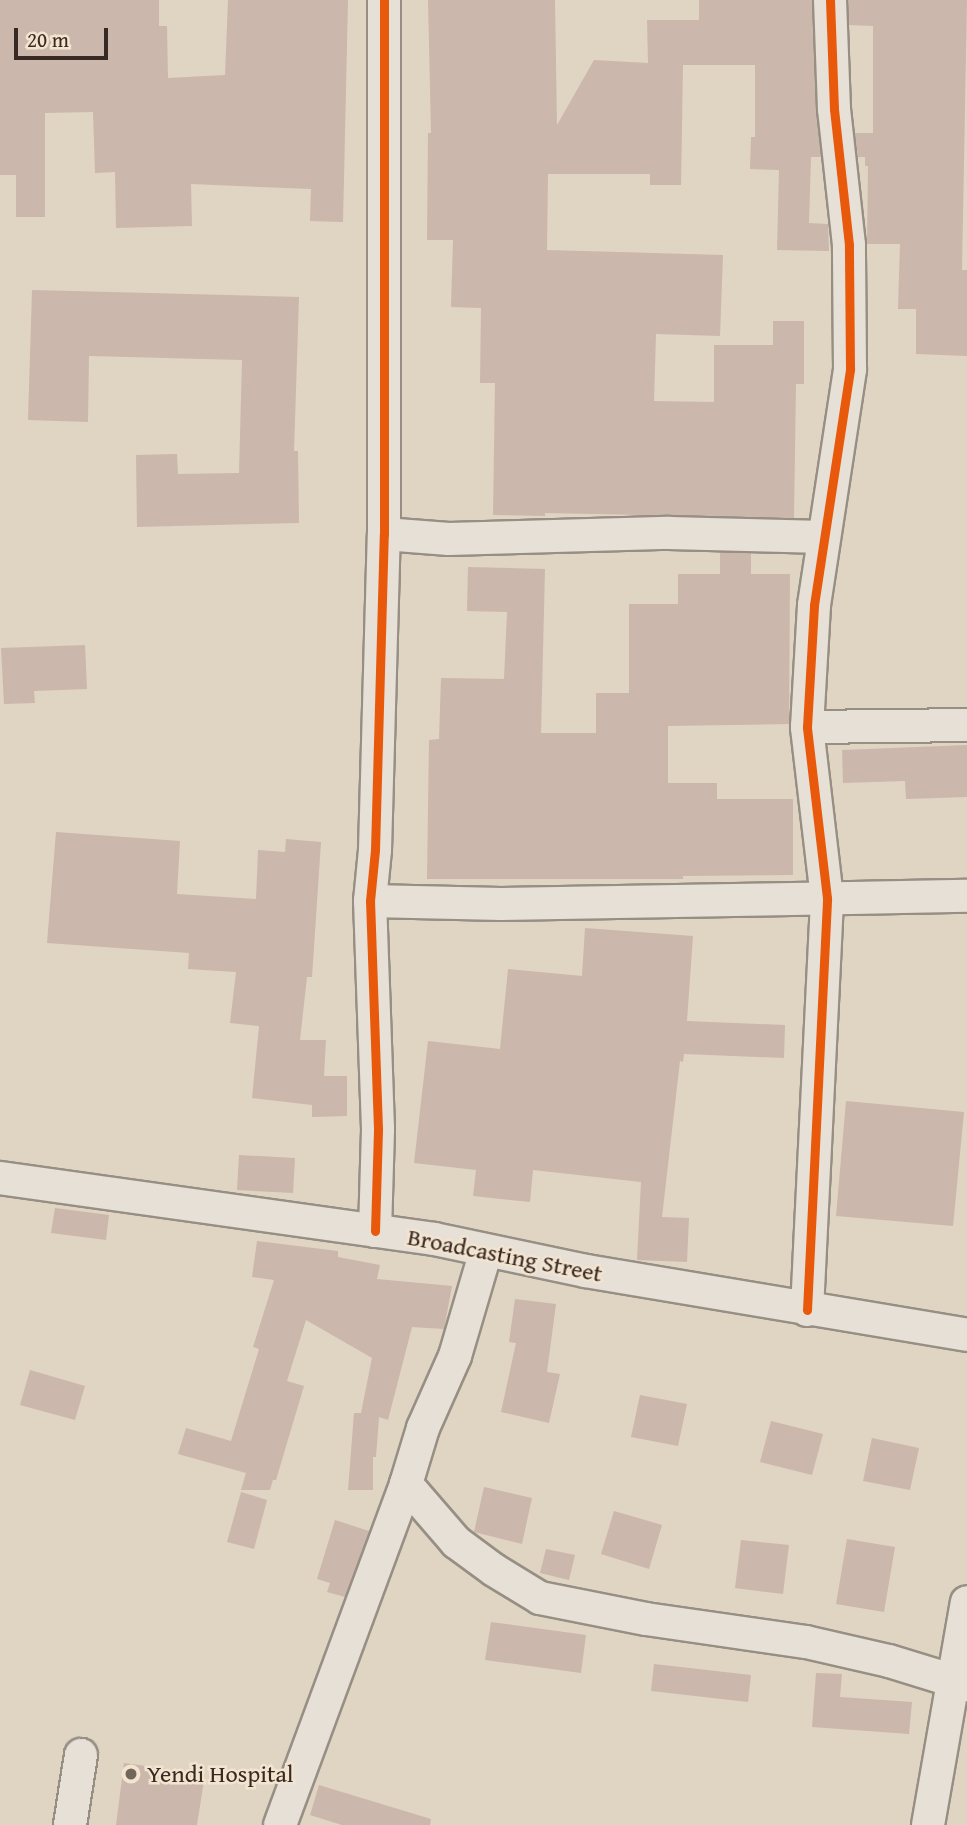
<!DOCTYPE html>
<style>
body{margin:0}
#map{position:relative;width:967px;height:1825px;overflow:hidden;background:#e0d4c3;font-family:"Gentium Book Plus",serif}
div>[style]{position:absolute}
.building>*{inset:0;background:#cbb7ac}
.roads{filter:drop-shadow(2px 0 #978f84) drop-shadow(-2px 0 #978f84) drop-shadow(0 2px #978f84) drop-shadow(0 -2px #978f84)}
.minor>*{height:32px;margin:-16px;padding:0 16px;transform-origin:16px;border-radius:16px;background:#e7e0d7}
.cycleway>*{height:9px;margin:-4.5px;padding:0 4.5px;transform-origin:4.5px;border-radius:4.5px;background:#e8590c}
.dots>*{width:19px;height:19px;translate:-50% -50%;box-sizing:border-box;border:4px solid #f3e4d0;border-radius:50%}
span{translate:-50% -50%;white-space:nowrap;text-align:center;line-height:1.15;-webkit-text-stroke:5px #f3e4d0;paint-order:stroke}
.street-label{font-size:24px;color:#382a23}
.poi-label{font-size:24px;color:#382a23}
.left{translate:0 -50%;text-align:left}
.scale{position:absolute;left:14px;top:28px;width:94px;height:32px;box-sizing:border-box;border:4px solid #382a23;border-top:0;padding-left:9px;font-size:21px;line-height:24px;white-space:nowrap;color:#382a23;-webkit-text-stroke:5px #f3e4d0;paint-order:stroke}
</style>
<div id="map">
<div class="building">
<i style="clip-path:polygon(0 0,159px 0,159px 26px,167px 26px,168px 78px,225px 75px,228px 0,348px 0,343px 222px,310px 221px,311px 189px,191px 184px,192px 226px,116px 228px,115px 172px,95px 173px,93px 112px,45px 113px,45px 217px,16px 217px,16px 175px,0 175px)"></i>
<i style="clip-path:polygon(428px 0,555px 0,557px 125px,594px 60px,648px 63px,647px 20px,699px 20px,699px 0,812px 0,821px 157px,811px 157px,809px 223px,828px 224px,829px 251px,777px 250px,779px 170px,750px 169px,751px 137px,755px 137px,755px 65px,683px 65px,681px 185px,650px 185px,650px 174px,548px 174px,547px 250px,723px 255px,720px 336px,656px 334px,654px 401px,714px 402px,714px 345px,773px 345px,773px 321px,804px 321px,804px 384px,796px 384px,794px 518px,545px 513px,545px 516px,493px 515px,495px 383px,480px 383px,481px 308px,451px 307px,453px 240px,427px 240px,428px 133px,431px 133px)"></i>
<i style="clip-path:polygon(848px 0,967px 0,962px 270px,967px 270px,967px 356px,916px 354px,916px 309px,898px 309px,900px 244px,867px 244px,868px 166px,865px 166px,865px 157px,858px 157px,855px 133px,873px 133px,873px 26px,849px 25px)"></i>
<i style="clip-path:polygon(32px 290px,299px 297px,294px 451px,298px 451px,299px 523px,137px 527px,136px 455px,177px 454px,178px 474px,239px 473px,242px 360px,89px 356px,88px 422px,28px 420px)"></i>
<i style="clip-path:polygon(720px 553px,751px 553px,751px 574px,790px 574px,789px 724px,668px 726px,668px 783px,717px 783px,717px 799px,793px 799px,793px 875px,683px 876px,683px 879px,427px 879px,429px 740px,439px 739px,441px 678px,504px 679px,507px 612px,467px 611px,468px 567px,545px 569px,541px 733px,596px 733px,596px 693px,629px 693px,629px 604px,678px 604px,678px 574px,720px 574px)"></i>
<i style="clip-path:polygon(85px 645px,87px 689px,34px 691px,35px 703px,4px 704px,1px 648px)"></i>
<i style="clip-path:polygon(967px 745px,967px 797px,906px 799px,905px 781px,843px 783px,842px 750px)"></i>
<i style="clip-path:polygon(56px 832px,180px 841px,177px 894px,256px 899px,258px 850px,285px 852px,286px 839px,321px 842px,312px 977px,307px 977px,300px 1040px,326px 1040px,324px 1076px,347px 1076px,347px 1116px,312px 1117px,312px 1105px,252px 1098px,259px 1026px,230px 1023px,236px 972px,188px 969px,189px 953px,47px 943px)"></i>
<i style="clip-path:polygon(585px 928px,693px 936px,687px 1021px,785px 1025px,784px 1058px,684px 1054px,683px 1062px,680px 1061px,662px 1217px,689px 1218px,687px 1262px,637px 1260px,641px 1182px,533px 1170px,530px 1202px,473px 1196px,476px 1170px,414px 1163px,428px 1041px,500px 1049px,508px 969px,582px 976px)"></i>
<i style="clip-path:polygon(846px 1101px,964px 1112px,953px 1226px,836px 1216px)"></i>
<i style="clip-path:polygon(239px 1155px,295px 1158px,293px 1193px,237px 1190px)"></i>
<i style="clip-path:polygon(55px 1208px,109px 1215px,106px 1240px,51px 1233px)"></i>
<i style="clip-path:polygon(257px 1241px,338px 1251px,338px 1257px,380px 1265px,377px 1279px,452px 1286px,444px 1329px,412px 1327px,388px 1420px,379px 1417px,376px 1457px,373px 1457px,373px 1490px,348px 1490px,354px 1413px,361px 1413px,372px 1358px,306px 1320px,287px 1381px,304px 1386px,276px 1480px,273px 1480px,270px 1490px,241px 1490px,246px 1473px,178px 1454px,186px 1428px,231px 1441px,259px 1349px,253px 1347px,274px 1280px,252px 1277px)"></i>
<i style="clip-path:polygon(515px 1299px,556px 1304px,547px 1372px,560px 1374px,549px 1423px,501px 1412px,516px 1343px,509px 1342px)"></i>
<i style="clip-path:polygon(30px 1370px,85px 1386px,75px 1420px,20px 1405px)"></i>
<i style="clip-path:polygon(640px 1395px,687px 1404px,678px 1446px,631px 1437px)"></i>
<i style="clip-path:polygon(771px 1421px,823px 1434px,812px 1475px,760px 1462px)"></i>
<i style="clip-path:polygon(872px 1438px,919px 1448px,910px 1490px,863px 1481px)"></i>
<i style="clip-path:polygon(484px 1487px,532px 1498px,522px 1544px,474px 1532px)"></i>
<i style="clip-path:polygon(241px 1492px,267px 1500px,254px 1549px,227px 1542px)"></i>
<i style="clip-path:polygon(614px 1511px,662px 1525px,649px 1569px,601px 1554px)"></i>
<i style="clip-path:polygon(335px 1520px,369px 1531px,345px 1597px,327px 1592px,330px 1583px,317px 1579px)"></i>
<i style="clip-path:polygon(847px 1539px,895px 1547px,884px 1612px,836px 1604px)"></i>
<i style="clip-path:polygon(741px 1540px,789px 1545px,783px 1594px,735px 1588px)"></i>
<i style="clip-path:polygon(546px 1549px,575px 1555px,569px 1580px,540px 1573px)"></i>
<i style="clip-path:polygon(491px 1622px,586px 1635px,581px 1673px,485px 1660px)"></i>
<i style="clip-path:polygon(654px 1664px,751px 1675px,748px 1702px,651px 1691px)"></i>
<i style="clip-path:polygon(816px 1673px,842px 1674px,840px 1697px,912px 1702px,909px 1734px,812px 1727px)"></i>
<i style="clip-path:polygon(124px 1763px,205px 1774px,197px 1825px,116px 1825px)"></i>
<i style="clip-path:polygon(319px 1785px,431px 1819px,430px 1825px,342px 1825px,310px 1815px)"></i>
</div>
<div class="roads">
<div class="minor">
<i style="left:384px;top:534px;width:65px;rotate:4.4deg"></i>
<i style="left:449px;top:539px;width:220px;rotate:-1.6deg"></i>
<i style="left:669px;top:533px;width:155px;rotate:1.5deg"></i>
<i style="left:807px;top:727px;width:160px;rotate:-0.7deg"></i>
<i style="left:370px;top:901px;width:131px;rotate:1.3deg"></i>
<i style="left:501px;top:904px;width:466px;rotate:-1deg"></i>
<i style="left:0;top:1178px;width:438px;rotate:8deg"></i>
<i style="left:434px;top:1239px;width:155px;rotate:11.9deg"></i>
<i style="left:586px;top:1271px;width:386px;rotate:9.5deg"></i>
<i style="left:375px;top:1231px;width:102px;rotate:-88.3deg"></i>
<i style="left:378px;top:1129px;width:228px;rotate:-92deg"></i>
<i style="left:370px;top:901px;width:51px;rotate:-84.4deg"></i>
<i style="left:375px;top:850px;width:316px;rotate:-88.4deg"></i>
<i style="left:384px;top:534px;width:534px;rotate:-90deg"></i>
<i style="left:807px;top:1310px;width:412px;rotate:-87.2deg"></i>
<i style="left:827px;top:898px;width:172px;rotate:-96.7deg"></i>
<i style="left:807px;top:727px;width:122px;rotate:-86.7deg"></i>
<i style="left:814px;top:605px;width:239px;rotate:-81.3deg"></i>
<i style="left:850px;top:369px;width:124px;rotate:-90.5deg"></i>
<i style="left:849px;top:245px;width:137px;rotate:-96.3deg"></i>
<i style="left:834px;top:109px;width:109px;rotate:-92.1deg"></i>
<i style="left:406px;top:1484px;width:77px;rotate:49.2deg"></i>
<i style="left:456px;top:1542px;width:47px;rotate:36.4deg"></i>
<i style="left:494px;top:1570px;width:54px;rotate:31.3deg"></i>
<i style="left:540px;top:1598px;width:108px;rotate:11.2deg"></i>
<i style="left:646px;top:1619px;width:162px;rotate:8.2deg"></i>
<i style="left:806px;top:1642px;width:85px;rotate:12.9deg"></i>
<i style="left:889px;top:1661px;width:82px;rotate:17.1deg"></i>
<i style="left:70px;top:1825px;width:71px;rotate:-81.1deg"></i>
<i style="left:280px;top:1825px;width:364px;rotate:-69.7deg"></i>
<i style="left:406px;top:1484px;width:59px;rotate:-73.1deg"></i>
<i style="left:423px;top:1428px;width:79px;rotate:-66deg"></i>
<i style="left:455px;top:1356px;width:109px;rotate:-73.6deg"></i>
<i style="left:928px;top:1825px;width:226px;rotate:-80.1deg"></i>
</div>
</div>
<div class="cycleway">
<i style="left:375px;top:1231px;width:102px;rotate:-88.3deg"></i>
<i style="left:378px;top:1129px;width:228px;rotate:-92deg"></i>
<i style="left:370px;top:901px;width:51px;rotate:-84.4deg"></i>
<i style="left:375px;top:850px;width:316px;rotate:-88.4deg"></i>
<i style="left:384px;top:534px;width:534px;rotate:-90deg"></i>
<i style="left:807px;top:1310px;width:412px;rotate:-87.2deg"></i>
<i style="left:827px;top:898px;width:172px;rotate:-96.7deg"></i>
<i style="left:807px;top:727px;width:122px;rotate:-86.7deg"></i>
<i style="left:814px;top:605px;width:239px;rotate:-81.3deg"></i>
<i style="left:850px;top:369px;width:124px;rotate:-90.5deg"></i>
<i style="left:849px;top:245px;width:137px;rotate:-96.3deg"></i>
<i style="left:834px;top:109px;width:109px;rotate:-92.1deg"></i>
</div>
<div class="dots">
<i style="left:131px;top:1774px;background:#73665b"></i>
</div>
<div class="street-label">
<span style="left:505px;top:1255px;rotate:11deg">Broadcasting Street</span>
</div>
<div class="poi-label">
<span class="left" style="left:147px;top:1774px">Yendi Hospital</span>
</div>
<div class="scale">20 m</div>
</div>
